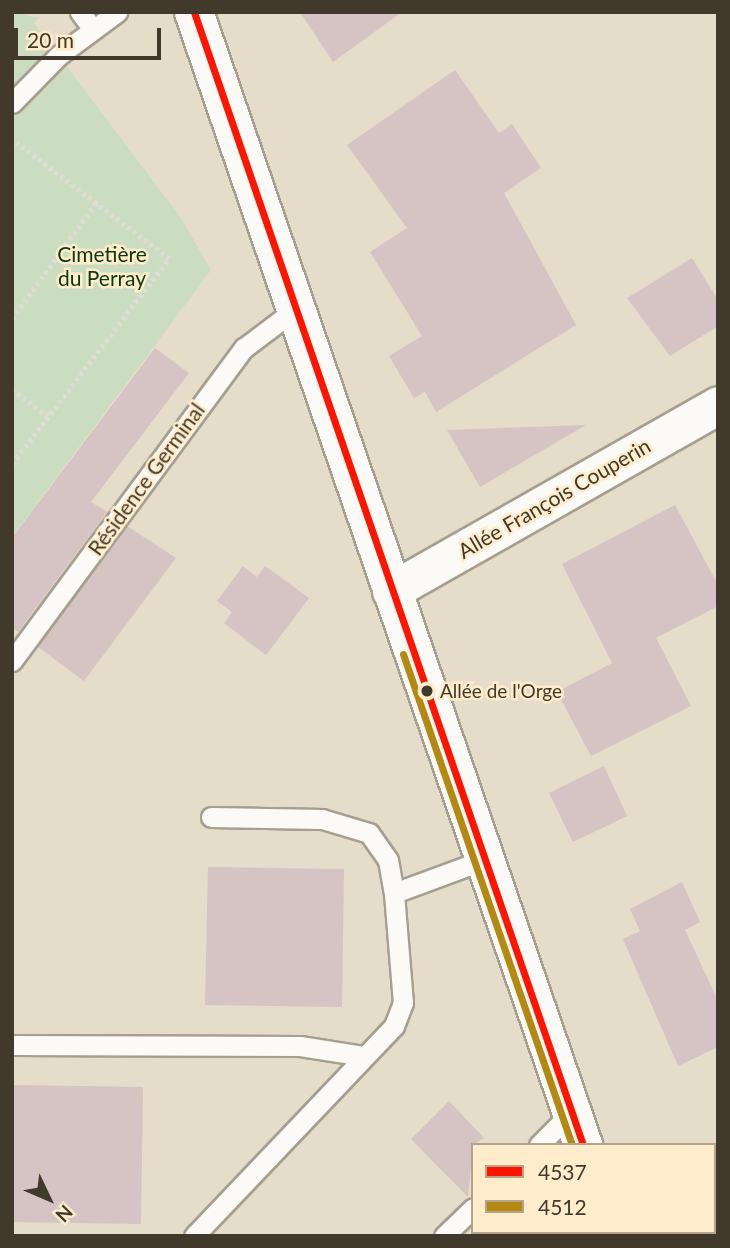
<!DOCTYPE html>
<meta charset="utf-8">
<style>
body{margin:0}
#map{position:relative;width:730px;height:1248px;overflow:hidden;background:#e5dcc9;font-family:Lato,sans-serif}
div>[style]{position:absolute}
.green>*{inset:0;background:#cbddc0}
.building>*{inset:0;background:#d6c3c3}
.path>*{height:4.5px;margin-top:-2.25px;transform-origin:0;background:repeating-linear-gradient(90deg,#dfdcd6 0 3.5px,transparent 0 7px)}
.roads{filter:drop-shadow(2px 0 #a69f90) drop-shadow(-2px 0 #a69f90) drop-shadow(0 2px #a69f90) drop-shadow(0 -2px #a69f90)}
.lane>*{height:19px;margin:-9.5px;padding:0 9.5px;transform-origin:9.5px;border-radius:9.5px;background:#fbfaf7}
.street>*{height:37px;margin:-18.5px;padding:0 18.5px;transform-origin:18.5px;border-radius:18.5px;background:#fbfaf7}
.secondary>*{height:38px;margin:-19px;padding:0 19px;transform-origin:19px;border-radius:19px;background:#fbfaf7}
.bus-1>*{height:7px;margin:-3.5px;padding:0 3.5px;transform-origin:3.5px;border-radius:3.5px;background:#ff1400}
.bus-2>*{height:7px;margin:-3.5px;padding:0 3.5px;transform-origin:3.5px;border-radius:3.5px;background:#b38912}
.dots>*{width:19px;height:19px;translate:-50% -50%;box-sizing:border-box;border:4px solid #ffecca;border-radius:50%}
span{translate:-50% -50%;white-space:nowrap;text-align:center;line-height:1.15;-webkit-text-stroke:5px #ffecca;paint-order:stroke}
.bus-label{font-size:19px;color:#40392c}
.left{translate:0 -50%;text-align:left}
.park-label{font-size:21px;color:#073912}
.street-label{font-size:21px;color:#40392c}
.frame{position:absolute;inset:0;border:14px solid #40392c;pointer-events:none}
.legend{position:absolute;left:471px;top:1143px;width:245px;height:91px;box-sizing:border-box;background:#ffecca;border:2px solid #b3a48b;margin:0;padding:9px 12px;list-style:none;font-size:21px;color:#40392c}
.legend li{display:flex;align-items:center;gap:14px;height:35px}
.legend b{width:35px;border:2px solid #b3a48b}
.north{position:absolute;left:14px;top:1164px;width:70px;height:70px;-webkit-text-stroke:5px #ffecca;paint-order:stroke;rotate:134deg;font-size:19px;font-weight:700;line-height:28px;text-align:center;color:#40392c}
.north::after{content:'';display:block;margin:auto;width:24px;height:32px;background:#40392c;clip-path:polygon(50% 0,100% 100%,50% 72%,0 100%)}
.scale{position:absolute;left:14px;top:28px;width:147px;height:32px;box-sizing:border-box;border:4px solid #40392c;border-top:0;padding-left:9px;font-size:21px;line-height:24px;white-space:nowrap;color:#40392c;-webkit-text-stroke:5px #ffecca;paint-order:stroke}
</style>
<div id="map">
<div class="green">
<i style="clip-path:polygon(12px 12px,39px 18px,34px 23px,181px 218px,211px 270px,12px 537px)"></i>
</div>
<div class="building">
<i style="clip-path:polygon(300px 12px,402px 12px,333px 62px)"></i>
<i style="clip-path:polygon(455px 70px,499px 133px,512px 124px,541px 168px,504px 193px,576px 325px,436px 412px,425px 392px,414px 398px,389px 356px,422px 336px,370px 252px,407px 228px,347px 145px)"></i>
<i style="clip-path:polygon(692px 258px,718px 300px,718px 326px,670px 356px,627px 298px)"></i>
<i style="clip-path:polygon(155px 348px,189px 373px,91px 502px,107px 512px,18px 632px,12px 627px,12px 538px)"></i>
<i style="clip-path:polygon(586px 425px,480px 487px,447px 430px)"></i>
<i style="clip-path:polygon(675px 505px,718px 585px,718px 606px,656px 638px,691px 706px,591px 756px,557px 692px,612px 663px,562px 564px)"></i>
<i style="clip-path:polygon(127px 526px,176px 558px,84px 681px,38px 647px)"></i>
<i style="clip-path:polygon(243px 566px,257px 577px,265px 566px,309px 598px,266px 655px,224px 623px,232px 612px,217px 601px)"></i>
<i style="clip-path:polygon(604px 766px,627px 816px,573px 842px,549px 793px)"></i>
<i style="clip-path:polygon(208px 867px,344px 869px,342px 1007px,205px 1005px)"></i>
<i style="clip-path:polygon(682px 882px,700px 922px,685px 930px,718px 1001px,718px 1047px,678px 1066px,623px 939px,640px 931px,630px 909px)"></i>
<i style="clip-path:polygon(12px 1085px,143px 1087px,141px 1224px,12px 1222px)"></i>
<i style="clip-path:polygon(449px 1101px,484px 1138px,473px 1145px,468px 1197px,411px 1139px)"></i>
</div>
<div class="path">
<i style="left:12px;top:319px;width:143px;rotate:-54.1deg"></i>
<i style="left:12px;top:389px;width:45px;rotate:36.9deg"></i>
<i style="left:12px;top:464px;width:258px;rotate:-52.6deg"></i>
<i style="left:169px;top:259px;width:196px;rotate:-142.7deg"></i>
</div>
<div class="roads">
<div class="lane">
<i style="left:80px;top:12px;width:21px;rotate:53deg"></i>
<i style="left:12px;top:103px;width:66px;rotate:-45.6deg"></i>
<i style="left:58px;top:56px;width:74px;rotate:-36.7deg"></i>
<i style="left:12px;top:661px;width:390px;rotate:-53.5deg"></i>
<i style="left:244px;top:348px;width:61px;rotate:-37.1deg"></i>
<i style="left:211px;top:817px;width:111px;rotate:1deg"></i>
<i style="left:322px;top:819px;width:49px;rotate:16.6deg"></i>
<i style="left:369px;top:833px;width:33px;rotate:55deg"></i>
<i style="left:388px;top:860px;width:34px;rotate:80deg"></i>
<i style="left:12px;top:1045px;width:288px;rotate:0.2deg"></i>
<i style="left:300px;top:1046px;width:65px;rotate:8.9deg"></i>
<i style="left:539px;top:1145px;width:47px;rotate:-45deg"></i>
<i style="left:194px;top:1236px;width:290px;rotate:-46.4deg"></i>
<i style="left:394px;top:1026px;width:25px;rotate:-69deg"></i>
<i style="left:403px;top:1003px;width:110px;rotate:-94.7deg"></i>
<i style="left:394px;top:893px;width:95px;rotate:-20.3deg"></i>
<i style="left:444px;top:1236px;width:40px;rotate:-44deg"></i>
</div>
<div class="street">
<i style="left:391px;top:591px;width:376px;rotate:-29.6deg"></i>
</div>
<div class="secondary">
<i style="left:194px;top:12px;width:1198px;rotate:71.05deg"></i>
<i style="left:614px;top:1232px;width:4px;rotate:76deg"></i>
</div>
</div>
<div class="bus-1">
<i style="left:194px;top:12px;width:1198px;rotate:71.05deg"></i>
</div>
<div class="bus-2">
<i style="left:403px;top:654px;width:519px;rotate:71.01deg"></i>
</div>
<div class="dots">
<i style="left:427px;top:691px;background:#40392c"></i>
</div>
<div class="bus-label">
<span class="left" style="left:440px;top:691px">Allée de l'Orge</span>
</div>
<div class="park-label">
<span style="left:102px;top:266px">Cimetière<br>du Perray</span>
</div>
<div class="street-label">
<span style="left:146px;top:479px;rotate:-54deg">Résidence Germinal</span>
<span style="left:554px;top:498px;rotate:-30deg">Allée François Couperin</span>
</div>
<div class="frame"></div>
<ul class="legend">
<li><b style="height:9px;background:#ff1400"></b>4537</li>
<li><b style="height:9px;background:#b38912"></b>4512</li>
</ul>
<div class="north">N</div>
<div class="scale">20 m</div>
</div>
